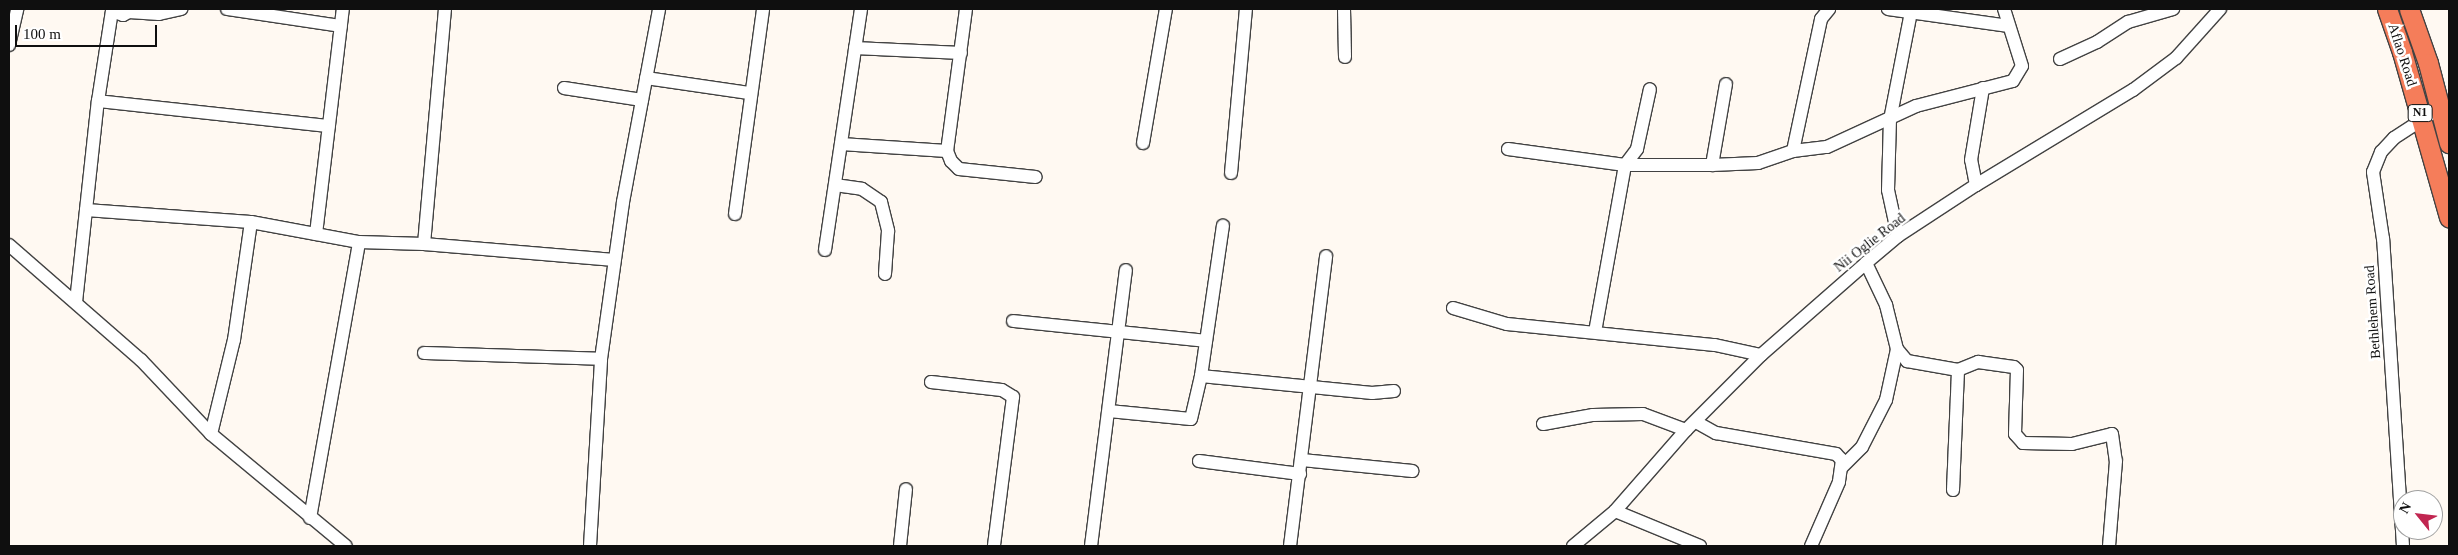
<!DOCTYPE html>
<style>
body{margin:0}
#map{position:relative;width:2458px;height:555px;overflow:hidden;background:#fff9f2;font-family:"Times New Roman",serif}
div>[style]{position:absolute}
.roads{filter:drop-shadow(1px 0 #424242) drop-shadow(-1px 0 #424242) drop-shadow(0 1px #424242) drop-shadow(0 -1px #424242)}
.minor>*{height:12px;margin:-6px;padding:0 6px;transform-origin:6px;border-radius:6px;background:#fff}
.highway>*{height:19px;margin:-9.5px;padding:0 9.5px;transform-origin:9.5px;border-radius:9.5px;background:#f57d5a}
span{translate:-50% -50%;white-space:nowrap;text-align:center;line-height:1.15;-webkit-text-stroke:5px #fff;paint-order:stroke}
.shield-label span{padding:1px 4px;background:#fff;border:1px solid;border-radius:4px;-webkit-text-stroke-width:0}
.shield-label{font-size:12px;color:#0f0f0f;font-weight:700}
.street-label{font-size:14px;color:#0f0f0f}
.frame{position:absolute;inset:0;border:10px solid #0f0f0f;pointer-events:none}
.north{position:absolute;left:2393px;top:490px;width:50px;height:50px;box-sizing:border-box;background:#fff;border:1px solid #9f9f9f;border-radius:50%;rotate:299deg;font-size:14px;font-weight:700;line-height:20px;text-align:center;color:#0f0f0f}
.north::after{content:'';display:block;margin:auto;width:18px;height:22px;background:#c12651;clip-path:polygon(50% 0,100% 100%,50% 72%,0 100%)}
.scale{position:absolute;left:15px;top:25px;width:142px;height:22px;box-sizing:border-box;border:2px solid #0f0f0f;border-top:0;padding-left:6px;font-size:15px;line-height:18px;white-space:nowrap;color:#0f0f0f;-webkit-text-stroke:4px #fff;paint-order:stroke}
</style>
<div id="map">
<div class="roads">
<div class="minor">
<i style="left:227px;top:9px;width:115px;rotate:8.5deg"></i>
<i style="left:966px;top:9px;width:143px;rotate:97.6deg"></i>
<i style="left:947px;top:151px;width:11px;rotate:68deg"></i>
<i style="left:951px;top:161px;width:11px;rotate:45deg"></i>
<i style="left:959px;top:169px;width:77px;rotate:5.9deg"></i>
<i style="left:1344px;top:9px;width:48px;rotate:88.8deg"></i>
<i style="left:1888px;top:9px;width:122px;rotate:8deg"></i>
<i style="left:9px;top:45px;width:37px;rotate:-77deg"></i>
<i style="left:855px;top:48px;width:106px;rotate:2.7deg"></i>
<i style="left:2060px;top:59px;width:41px;rotate:-24.7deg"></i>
<i style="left:2097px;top:42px;width:37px;rotate:-33deg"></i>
<i style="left:2128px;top:22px;width:47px;rotate:-16.1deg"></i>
<i style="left:646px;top:78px;width:104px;rotate:8.3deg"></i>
<i style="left:564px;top:88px;width:79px;rotate:8.7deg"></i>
<i style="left:98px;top:101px;width:232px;rotate:6.2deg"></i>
<i style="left:1143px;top:143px;width:136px;rotate:-80.3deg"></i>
<i style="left:841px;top:144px;width:106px;rotate:3.8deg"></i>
<i style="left:1508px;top:149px;width:118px;rotate:7.8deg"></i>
<i style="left:1625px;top:165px;width:87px"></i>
<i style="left:1712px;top:165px;width:46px;rotate:-2.5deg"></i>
<i style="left:1758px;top:163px;width:37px;rotate:-19deg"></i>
<i style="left:1793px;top:151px;width:34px;rotate:-7deg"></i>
<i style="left:1827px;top:147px;width:98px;rotate:-24.7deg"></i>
<i style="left:1916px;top:106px;width:100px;rotate:-14.5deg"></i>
<i style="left:2013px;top:81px;width:17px;rotate:-59deg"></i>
<i style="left:2022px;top:66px;width:60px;rotate:-107.5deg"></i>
<i style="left:1793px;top:151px;width:135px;rotate:-78deg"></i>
<i style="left:1821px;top:19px;width:13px;rotate:-51deg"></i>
<i style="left:1712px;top:165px;width:82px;rotate:-80.2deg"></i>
<i style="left:1231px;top:173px;width:165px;rotate:-84.8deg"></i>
<i style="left:835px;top:185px;width:27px;rotate:8deg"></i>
<i style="left:862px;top:189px;width:23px;rotate:34deg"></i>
<i style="left:881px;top:202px;width:30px;rotate:76deg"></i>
<i style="left:888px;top:231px;width:43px;rotate:94deg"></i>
<i style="left:1976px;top:185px;width:25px;rotate:-101deg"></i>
<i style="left:1971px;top:160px;width:73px;rotate:-80.5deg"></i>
<i style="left:86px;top:210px;width:165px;rotate:4.2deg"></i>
<i style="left:251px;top:222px;width:110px;rotate:10.5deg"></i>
<i style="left:359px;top:242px;width:65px;rotate:1.8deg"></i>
<i style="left:424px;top:244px;width:191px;rotate:4.8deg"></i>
<i style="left:735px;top:214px;width:207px;rotate:-82.2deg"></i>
<i style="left:316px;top:234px;width:227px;rotate:-83.2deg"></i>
<i style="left:1898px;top:236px;width:47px;rotate:-102.3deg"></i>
<i style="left:1888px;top:190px;width:70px;rotate:-88.4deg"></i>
<i style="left:1890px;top:120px;width:110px;rotate:-79deg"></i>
<i style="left:424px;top:244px;width:236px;rotate:-84.9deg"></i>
<i style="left:9px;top:245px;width:175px;rotate:41.1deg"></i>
<i style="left:141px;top:360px;width:102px;rotate:46.6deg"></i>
<i style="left:211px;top:434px;width:175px;rotate:39.7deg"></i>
<i style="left:825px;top:250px;width:244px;rotate:-81.5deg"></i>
<i style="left:1866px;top:263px;width:47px;rotate:64.5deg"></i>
<i style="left:1886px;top:305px;width:45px;rotate:76deg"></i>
<i style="left:1897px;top:349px;width:16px;rotate:50deg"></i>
<i style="left:1907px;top:361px;width:52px;rotate:10deg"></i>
<i style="left:1958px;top:370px;width:22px;rotate:-22deg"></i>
<i style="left:1978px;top:362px;width:36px;rotate:8deg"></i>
<i style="left:2014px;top:367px;width:4px;rotate:45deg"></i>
<i style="left:2017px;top:370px;width:64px;rotate:91.8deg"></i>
<i style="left:2015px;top:434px;width:12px;rotate:48deg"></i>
<i style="left:2023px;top:443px;width:49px;rotate:1.2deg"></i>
<i style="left:2072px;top:444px;width:41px;rotate:-14deg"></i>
<i style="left:2112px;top:434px;width:27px;rotate:82deg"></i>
<i style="left:2116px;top:461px;width:85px;rotate:94.7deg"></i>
<i style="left:76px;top:302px;width:202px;rotate:-83.8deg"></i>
<i style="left:98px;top:101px;width:91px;rotate:-81.2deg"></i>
<i style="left:112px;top:11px;width:12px;rotate:20deg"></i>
<i style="left:123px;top:15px;width:7px;rotate:-27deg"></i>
<i style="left:129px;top:12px;width:30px;rotate:4deg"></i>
<i style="left:159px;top:14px;width:23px;rotate:-13deg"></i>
<i style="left:1453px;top:308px;width:56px;rotate:16.5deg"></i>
<i style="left:1507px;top:324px;width:209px;rotate:5.8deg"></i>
<i style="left:1715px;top:345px;width:47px;rotate:12.3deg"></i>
<i style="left:1013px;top:321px;width:194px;rotate:5.9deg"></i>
<i style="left:1595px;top:332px;width:170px;rotate:-79.8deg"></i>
<i style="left:1625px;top:165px;width:20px;rotate:-53deg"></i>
<i style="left:1637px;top:149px;width:61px;rotate:-77.8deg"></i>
<i style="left:424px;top:353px;width:177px;rotate:1.9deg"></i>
<i style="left:1201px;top:376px;width:172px;rotate:5.7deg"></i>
<i style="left:1372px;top:393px;width:22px;rotate:-5deg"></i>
<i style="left:931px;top:382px;width:71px;rotate:6.4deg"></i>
<i style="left:1002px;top:390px;width:13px;rotate:32deg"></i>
<i style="left:1013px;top:397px;width:150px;rotate:97.3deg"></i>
<i style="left:1109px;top:411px;width:82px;rotate:5.6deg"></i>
<i style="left:1191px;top:419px;width:44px;rotate:-76.9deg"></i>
<i style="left:1201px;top:376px;width:152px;rotate:-81.7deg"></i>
<i style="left:1696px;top:422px;width:23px;rotate:29deg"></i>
<i style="left:1716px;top:433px;width:122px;rotate:9.9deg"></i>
<i style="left:1836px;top:454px;width:8px;rotate:45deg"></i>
<i style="left:1842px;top:460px;width:22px;rotate:98deg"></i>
<i style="left:1839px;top:482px;width:70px;rotate:113.6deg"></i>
<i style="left:1543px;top:424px;width:51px;rotate:-10.2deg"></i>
<i style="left:1593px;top:415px;width:50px;rotate:-1.1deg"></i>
<i style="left:1643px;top:414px;width:46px;rotate:20.4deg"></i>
<i style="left:211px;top:434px;width:97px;rotate:-76.3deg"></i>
<i style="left:234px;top:340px;width:119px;rotate:-81.8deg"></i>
<i style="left:1302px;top:460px;width:111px;rotate:5.7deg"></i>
<i style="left:1199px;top:461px;width:102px;rotate:7.3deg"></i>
<i style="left:1842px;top:467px;width:28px;rotate:-45deg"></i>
<i style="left:1862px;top:447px;width:53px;rotate:-62.9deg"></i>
<i style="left:1886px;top:400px;width:52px;rotate:-77.8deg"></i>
<i style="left:1953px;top:490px;width:120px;rotate:-87.6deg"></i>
<i style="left:1615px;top:511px;width:92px;rotate:22.4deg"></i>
<i style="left:310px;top:518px;width:280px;rotate:-79.9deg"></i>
<i style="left:590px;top:546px;width:187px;rotate:-86.6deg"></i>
<i style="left:601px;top:359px;width:159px;rotate:-82deg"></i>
<i style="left:623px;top:202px;width:196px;rotate:-79.4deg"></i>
<i style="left:900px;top:546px;width:57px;rotate:-84deg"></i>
<i style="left:1091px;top:546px;width:278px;rotate:-82.8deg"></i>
<i style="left:1290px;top:546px;width:292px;rotate:-82.9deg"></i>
<i style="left:1573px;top:546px;width:55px;rotate:-39.8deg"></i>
<i style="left:1615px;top:511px;width:108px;rotate:-48.8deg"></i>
<i style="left:1686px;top:430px;width:106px;rotate:-45deg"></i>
<i style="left:1761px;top:355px;width:140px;rotate:-41.2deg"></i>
<i style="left:1866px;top:263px;width:42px;rotate:-40.2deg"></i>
<i style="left:1898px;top:236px;width:93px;rotate:-33.2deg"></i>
<i style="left:1976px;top:185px;width:184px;rotate:-31.2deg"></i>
<i style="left:2133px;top:90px;width:54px;rotate:-36.7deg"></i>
<i style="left:2176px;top:58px;width:66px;rotate:-48.1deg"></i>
<i style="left:2403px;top:546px;width:308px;rotate:-93.7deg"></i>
<i style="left:2383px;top:239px;width:68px;rotate:-98.5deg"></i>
<i style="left:2373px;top:172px;width:22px;rotate:-68deg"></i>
<i style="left:2381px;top:152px;width:19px;rotate:-47deg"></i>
<i style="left:2394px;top:138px;width:55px;rotate:-33.1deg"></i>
</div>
<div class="highway">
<i style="left:2387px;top:9px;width:46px;rotate:70.8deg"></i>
<i style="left:2402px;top:52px;width:172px;rotate:74.1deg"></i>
<i style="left:2409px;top:9px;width:57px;rotate:70.6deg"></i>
<i style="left:2428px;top:63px;width:83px;rotate:75.3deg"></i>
</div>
</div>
<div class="shield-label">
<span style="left:2420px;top:113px">N1</span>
</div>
<div class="street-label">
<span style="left:2402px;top:55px;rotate:72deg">Aflao Road</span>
<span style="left:1870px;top:243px;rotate:-38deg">Nii Oglie Road</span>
<span style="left:2373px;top:312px;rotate:-94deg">Bethlehem Road</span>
</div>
<div class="frame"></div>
<div class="north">N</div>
<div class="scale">100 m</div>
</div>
